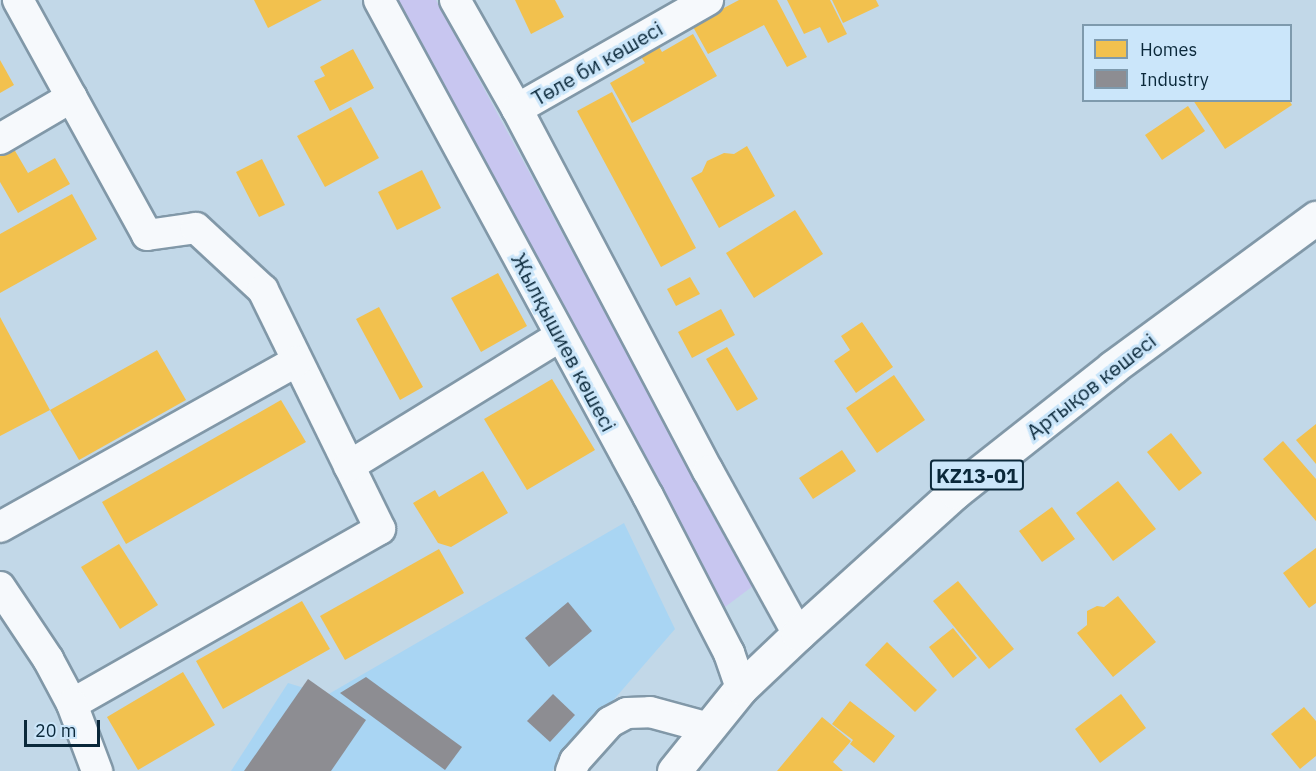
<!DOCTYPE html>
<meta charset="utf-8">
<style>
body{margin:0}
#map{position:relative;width:1316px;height:771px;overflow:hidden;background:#c2d8e8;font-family:"IBM Plex Sans",sans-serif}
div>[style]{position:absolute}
.built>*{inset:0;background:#a9d5f3}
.green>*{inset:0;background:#c8c6f0}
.homes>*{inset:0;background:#f2c14e}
.industry>*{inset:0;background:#8d8d92}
.roads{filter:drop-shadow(2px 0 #8198a8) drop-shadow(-2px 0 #8198a8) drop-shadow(0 2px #8198a8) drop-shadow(0 -2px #8198a8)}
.minor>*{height:30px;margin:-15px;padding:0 15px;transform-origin:15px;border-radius:15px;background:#f6f9fc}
.highway>*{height:33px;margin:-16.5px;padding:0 16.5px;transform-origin:16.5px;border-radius:16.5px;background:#f6f9fc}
span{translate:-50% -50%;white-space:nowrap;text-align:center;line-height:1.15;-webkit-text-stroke:6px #cbe6fa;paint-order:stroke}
.shield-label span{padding:2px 4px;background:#cbe6fa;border:2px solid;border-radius:4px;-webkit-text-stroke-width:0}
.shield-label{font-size:20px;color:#0a283a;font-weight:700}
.street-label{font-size:21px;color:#0a283a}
.legend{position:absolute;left:1082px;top:24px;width:210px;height:78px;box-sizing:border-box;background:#cbe6fa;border:2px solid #7e9aad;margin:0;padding:8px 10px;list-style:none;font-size:18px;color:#0a283a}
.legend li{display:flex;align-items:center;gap:12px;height:30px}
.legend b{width:30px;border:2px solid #7e9aad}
.scale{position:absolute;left:24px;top:720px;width:76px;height:27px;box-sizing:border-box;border:3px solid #0a283a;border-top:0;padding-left:8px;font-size:18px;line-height:21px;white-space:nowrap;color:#0a283a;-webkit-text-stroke:4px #cbe6fa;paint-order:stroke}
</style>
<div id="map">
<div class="built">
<i style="clip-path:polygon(624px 523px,675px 629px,552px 771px,231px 771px,288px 683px,327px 695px)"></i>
</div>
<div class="green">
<i style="clip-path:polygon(390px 0,436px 0,753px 586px,721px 610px)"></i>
</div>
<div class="homes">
<i style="clip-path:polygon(254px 0,322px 0,268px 28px)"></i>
<i style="clip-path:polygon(515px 0,555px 0,564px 17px,531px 34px)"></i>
<i style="clip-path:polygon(739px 0,777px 0,807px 57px,787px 67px,764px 25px,708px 54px,692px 25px)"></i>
<i style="clip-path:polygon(787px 0,830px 0,847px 34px,828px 43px,820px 27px,804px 34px)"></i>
<i style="clip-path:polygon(832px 0,876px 0,879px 6px,843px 23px)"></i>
<i style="clip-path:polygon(693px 34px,717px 76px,632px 123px,610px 83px,645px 63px,640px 55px,658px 45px,662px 52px)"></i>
<i style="clip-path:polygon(353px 49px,374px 88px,330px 111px,314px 81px,325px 76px,320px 67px)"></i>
<i style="clip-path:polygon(0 60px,14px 85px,0 93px)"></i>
<i style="clip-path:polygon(612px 92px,696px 248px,661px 267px,577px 111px)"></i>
<i style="clip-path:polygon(1193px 100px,1289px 100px,1292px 105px,1225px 149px)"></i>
<i style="clip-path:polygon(1188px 106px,1205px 131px,1162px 160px,1145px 135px)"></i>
<i style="clip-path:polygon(351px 107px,379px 158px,325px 187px,297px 136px)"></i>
<i style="clip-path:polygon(11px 144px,28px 173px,55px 158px,70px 184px,18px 213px,0 182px,0 151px)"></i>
<i style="clip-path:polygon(747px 146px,775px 196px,719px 228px,691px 178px,702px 172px,707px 161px,724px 153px,734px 154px)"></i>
<i style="clip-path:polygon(262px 159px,285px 205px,259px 217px,236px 172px)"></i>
<i style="clip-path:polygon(422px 170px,441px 208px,397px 230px,378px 192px)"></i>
<i style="clip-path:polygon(72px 194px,97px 239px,0 293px,0 234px)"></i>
<i style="clip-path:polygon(795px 210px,823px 254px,754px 298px,726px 253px)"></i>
<i style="clip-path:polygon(498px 273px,527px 326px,481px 352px,451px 298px)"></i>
<i style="clip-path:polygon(690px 277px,700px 294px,676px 306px,667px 289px)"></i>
<i style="clip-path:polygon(379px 307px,423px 387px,400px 400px,356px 319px)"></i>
<i style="clip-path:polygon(721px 309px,735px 335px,692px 358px,678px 332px)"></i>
<i style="clip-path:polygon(0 317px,50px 410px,0 436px)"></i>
<i style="clip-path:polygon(862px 322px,893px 367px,856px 393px,834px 361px,850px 350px,841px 336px)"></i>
<i style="clip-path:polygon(727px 347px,758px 399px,737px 411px,706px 359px)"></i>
<i style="clip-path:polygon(157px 350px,186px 400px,79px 460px,50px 410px)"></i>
<i style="clip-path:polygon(894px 375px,925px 420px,877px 453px,846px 408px)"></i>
<i style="clip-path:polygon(552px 379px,595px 450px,527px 490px,484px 419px)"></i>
<i style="clip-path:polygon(281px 400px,306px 442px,126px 544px,102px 502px)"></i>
<i style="clip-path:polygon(1316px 424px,1316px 464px,1296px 440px)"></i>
<i style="clip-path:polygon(1171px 433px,1202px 473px,1179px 491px,1147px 452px)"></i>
<i style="clip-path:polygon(1283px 441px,1316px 479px,1316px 521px,1263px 459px)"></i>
<i style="clip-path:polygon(842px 450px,856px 471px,813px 499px,799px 478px)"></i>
<i style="clip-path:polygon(483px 471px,508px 513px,451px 547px,438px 543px,413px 503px,435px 490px,439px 497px)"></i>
<i style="clip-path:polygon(1118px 481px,1156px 529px,1113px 561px,1076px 513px)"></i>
<i style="clip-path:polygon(1052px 507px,1075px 539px,1042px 562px,1019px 531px)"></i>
<i style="clip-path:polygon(119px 544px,158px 605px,120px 629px,81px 567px)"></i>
<i style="clip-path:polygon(1316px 548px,1316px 603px,1309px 608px,1283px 573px)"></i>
<i style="clip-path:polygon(439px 549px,464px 593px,345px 660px,320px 616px)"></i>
<i style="clip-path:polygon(958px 581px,1014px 649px,989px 669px,933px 601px)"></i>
<i style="clip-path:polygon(1118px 596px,1156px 642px,1113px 677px,1077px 633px,1087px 625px,1087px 611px,1097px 606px,1104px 607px)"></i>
<i style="clip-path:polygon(302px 601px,330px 649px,223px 709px,196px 661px)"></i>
<i style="clip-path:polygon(953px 628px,977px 658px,953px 678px,929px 647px)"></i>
<i style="clip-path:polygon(887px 642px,937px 690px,915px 712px,865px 665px)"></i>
<i style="clip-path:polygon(183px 672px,215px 725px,138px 770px,107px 717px)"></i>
<i style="clip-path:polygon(1121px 694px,1146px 728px,1100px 763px,1075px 729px)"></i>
<i style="clip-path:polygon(850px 701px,895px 736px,874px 763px,850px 744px,853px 740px,832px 724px)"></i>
<i style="clip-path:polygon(1304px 707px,1316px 721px,1316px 756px,1300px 769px,1271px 734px)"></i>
<i style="clip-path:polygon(822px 717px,851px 741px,833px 762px,843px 771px,777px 771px)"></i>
</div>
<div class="industry">
<i style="clip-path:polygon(568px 602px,592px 631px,549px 667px,525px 638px)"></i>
<i style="clip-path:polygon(366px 677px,462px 747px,445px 770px,340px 693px)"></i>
<i style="clip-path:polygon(308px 679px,366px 720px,331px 771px,244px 771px)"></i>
<i style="clip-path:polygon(553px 694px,575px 715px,550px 742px,527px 721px)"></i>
</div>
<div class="roads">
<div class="minor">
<i style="left:18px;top:0;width:268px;rotate:61.2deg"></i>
<i style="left:147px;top:235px;width:49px;rotate:-8.1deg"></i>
<i style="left:196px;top:228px;width:91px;rotate:42.8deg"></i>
<i style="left:263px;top:290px;width:266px;rotate:63.9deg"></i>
<i style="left:380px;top:529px;width:354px;rotate:150.4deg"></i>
<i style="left:379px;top:0;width:564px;rotate:61.53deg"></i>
<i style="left:648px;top:496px;width:177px;rotate:62.7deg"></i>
<i style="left:729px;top:653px;width:37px;rotate:71deg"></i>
<i style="left:455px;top:0;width:125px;rotate:60.4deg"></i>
<i style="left:517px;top:109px;width:409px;rotate:62.2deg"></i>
<i style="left:708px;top:471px;width:186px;rotate:61.1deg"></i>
<i style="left:517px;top:109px;width:220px;rotate:-29.7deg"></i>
<i style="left:0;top:139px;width:83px;rotate:-30.3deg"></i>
<i style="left:349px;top:466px;width:248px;rotate:-31.6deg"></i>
<i style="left:0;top:527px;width:340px;rotate:-29.2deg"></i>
<i style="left:0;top:587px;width:87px;rotate:56.3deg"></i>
<i style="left:48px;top:659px;width:51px;rotate:61.9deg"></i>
<i style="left:72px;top:704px;width:72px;rotate:69.5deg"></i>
<i style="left:571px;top:771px;width:11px;rotate:-68deg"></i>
<i style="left:575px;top:761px;width:52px;rotate:-48.1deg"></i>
<i style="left:610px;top:722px;width:19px;rotate:-28deg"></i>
<i style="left:627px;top:713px;width:23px;rotate:-2deg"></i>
<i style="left:650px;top:712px;width:61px;rotate:15.2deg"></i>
</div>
<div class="highway">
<i style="left:674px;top:771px;width:107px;rotate:-51.1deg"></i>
<i style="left:741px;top:688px;width:79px;rotate:-43.5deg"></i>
<i style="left:798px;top:634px;width:212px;rotate:-42.1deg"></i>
<i style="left:955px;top:492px;width:201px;rotate:-38.3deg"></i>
<i style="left:1113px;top:367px;width:252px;rotate:-36.3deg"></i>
</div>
</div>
<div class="shield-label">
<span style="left:977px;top:475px">KZ13-01</span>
</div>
<div class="street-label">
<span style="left:597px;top:63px;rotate:-30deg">Төле би көшесі</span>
<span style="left:564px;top:342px;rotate:62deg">Жылқышиев көшесі</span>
<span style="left:1091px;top:386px;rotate:-38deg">Артықов көшесі</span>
</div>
<ul class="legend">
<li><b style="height:16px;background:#f2c14e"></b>Homes</li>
<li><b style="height:16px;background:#8d8d92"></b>Industry</li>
</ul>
<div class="scale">20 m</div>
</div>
